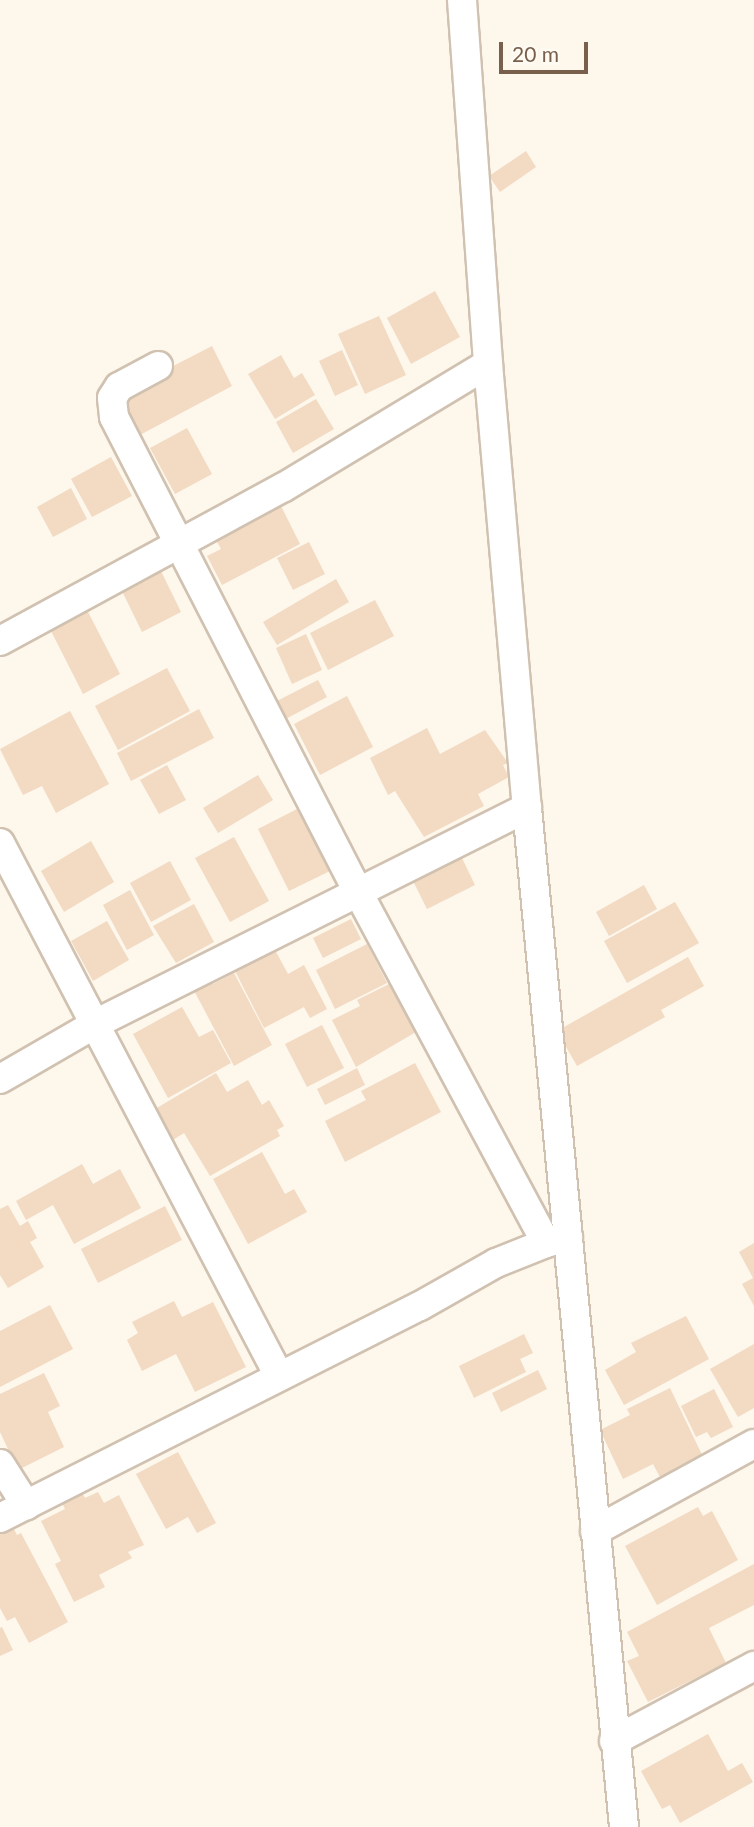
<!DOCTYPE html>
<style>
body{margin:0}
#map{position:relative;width:754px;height:1827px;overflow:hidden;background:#fdf7ec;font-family:Lato,sans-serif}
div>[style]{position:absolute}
.building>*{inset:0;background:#f2dac3}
.roads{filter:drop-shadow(2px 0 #d0c1b0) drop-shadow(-2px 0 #d0c1b0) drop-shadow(0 2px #d0c1b0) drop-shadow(0 -2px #d0c1b0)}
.minor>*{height:28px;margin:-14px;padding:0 14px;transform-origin:14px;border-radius:14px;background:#fff}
span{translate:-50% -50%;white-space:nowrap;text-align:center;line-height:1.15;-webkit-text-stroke:5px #fffbf3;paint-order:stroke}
.scale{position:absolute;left:499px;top:42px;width:89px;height:32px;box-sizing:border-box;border:4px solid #79604d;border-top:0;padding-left:9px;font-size:21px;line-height:24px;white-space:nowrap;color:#79604d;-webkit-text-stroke:5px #fffbf3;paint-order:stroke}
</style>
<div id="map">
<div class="building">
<i style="clip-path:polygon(526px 151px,536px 167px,500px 192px,489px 176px)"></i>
<i style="clip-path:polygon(435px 291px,460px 337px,411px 364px,387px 318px)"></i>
<i style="clip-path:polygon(379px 316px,406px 375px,365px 394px,338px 334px)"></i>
<i style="clip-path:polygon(212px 346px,232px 386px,138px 436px,117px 395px)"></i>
<i style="clip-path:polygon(342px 350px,358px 385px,335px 396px,319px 361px)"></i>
<i style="clip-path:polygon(281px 355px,294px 378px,302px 373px,315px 395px,275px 419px,248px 374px)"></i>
<i style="clip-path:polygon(316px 399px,334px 429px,293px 453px,276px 422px)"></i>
<i style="clip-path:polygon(187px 428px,212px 474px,175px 494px,150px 448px)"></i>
<i style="clip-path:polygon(111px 457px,132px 496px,92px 517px,71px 479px)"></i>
<i style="clip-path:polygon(71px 488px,87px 519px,53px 537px,37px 507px)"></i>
<i style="clip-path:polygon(280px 504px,300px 544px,222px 585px,207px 556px,221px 549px,215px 538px)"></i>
<i style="clip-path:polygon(309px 542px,325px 574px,293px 590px,277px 558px)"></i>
<i style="clip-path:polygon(160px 569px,181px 612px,142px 632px,121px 589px)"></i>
<i style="clip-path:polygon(336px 579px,349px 602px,277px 645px,263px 622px)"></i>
<i style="clip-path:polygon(375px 600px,394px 636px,328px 670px,310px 633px)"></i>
<i style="clip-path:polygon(87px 610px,120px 674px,83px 694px,50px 629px)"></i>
<i style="clip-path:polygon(306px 634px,322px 670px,292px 684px,276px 648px)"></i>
<i style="clip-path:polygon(167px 668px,190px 711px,118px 750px,95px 706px)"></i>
<i style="clip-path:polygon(318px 680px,327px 697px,280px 722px,271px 704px)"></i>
<i style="clip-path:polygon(347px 696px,373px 747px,320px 775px,294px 724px)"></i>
<i style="clip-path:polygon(199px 709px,214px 738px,131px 781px,117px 753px)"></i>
<i style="clip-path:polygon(70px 711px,109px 784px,56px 813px,42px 786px,23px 795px,0 749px)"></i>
<i style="clip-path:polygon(427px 728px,440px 754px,485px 730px,508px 763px,503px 765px,509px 777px,478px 794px,484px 806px,424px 837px,395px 791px,388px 795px,370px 758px)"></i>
<i style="clip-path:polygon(167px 765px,186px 800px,159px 814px,140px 780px)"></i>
<i style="clip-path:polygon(258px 775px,273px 800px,218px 833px,203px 808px)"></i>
<i style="clip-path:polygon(301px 807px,332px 870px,289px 891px,258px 829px)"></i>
<i style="clip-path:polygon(234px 837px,269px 901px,230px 922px,195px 858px)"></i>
<i style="clip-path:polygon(91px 841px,114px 882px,64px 912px,41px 871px)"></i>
<i style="clip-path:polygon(461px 856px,475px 885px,427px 909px,412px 879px)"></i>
<i style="clip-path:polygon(170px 861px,191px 900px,151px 922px,130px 883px)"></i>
<i style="clip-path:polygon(644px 885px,657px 909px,609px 936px,596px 912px)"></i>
<i style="clip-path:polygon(130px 890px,154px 935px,127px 950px,103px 905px)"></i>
<i style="clip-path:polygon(675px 902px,699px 943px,627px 983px,604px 941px)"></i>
<i style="clip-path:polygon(194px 904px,214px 942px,176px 963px,153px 926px)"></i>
<i style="clip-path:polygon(351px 919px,361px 939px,323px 958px,313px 938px)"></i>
<i style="clip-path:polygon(107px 921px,129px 960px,93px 981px,71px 941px)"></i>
<i style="clip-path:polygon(367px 944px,387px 983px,335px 1009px,316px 970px)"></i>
<i style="clip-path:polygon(274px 948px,288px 974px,304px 965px,327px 1009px,310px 1018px,304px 1007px,264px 1028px,234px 969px)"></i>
<i style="clip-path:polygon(688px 957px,704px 986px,661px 1010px,665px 1017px,577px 1066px,557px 1031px)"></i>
<i style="clip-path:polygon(234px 973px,272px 1045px,234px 1066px,190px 983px,207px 974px,213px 984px)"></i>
<i style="clip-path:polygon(391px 983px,416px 1032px,356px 1067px,332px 1020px,360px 1006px,357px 1000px)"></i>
<i style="clip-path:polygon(182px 1007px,199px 1037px,213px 1030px,231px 1063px,168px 1098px,133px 1034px)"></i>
<i style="clip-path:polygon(322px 1025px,344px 1068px,307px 1087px,285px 1044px)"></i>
<i style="clip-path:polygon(415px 1063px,441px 1112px,345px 1162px,325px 1121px,366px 1100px,361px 1091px)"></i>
<i style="clip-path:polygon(357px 1068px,365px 1085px,325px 1105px,317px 1089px)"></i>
<i style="clip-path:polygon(216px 1073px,227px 1092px,248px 1080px,262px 1105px,269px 1100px,284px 1126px,277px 1130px,280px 1136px,210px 1176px,184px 1133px,173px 1140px,155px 1109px)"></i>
<i style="clip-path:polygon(262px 1152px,285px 1194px,294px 1189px,307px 1212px,248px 1244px,213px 1179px)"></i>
<i style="clip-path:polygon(82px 1164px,93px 1184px,120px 1169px,141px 1208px,74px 1244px,53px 1205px,26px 1220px,16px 1201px)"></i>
<i style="clip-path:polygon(8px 1205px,20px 1226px,28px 1221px,37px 1238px,30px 1242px,44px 1267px,8px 1288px,0 1275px,0 1209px)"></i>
<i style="clip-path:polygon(165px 1206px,182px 1240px,98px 1283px,81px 1249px)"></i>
<i style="clip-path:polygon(754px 1243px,754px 1306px,742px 1284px,753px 1278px,739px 1252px)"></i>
<i style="clip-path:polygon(174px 1301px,182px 1317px,213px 1302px,246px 1367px,195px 1392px,176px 1354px,142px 1371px,127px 1340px,138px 1333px,132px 1322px)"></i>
<i style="clip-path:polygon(50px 1305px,73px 1349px,0 1387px,0 1331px)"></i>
<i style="clip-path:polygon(686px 1316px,709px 1359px,624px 1405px,605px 1370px,636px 1352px,631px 1343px)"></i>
<i style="clip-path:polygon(524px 1334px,533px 1353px,520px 1359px,526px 1372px,474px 1398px,459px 1366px)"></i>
<i style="clip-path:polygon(754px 1344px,754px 1408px,738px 1417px,710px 1369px)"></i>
<i style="clip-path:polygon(538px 1370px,547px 1389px,501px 1412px,492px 1393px)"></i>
<i style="clip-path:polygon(44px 1373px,60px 1406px,48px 1412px,64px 1447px,18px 1470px,0 1432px,0 1394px)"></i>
<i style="clip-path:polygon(670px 1388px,704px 1459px,661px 1479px,653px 1464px,623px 1479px,600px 1430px,630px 1415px,627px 1409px)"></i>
<i style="clip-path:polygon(714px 1389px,733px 1427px,711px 1438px,707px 1432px,696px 1437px,681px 1406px)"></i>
<i style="clip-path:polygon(178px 1452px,216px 1523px,197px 1533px,188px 1517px,166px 1529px,136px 1474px)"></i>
<i style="clip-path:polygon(78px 1485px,85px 1498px,98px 1492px,104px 1503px,119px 1495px,144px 1545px,128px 1552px,132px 1558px,99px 1575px,105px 1587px,74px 1602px,55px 1564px,61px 1561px,41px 1521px,65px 1509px,58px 1495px)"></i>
<i style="clip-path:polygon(698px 1507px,703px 1516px,712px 1511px,738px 1560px,657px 1605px,625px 1546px)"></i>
<i style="clip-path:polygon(10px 1521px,17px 1535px,21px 1533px,68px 1622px,29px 1643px,15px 1617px,7px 1621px,0 1608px,0 1526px)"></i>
<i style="clip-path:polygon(754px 1564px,754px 1605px,709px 1628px,726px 1663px,648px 1702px,627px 1661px,639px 1656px,627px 1632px)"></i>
<i style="clip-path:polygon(2px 1627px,13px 1650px,0 1656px,0 1628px)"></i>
<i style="clip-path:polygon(708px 1734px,728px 1771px,742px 1763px,753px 1782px,680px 1823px,670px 1805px,662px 1809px,641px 1771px)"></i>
</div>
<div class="roads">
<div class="minor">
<i style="left:462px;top:0;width:365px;rotate:85.9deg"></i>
<i style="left:488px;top:364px;width:446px;rotate:85deg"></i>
<i style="left:527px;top:808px;width:1024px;rotate:84.56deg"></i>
<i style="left:158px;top:366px;width:44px;rotate:151.7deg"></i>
<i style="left:119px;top:387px;width:13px;rotate:122deg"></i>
<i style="left:112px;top:398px;width:19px;rotate:84deg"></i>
<i style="left:114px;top:417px;width:536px;rotate:62.81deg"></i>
<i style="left:359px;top:894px;width:396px;rotate:61.8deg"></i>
<i style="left:546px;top:1243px;width:23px;rotate:-15deg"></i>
<i style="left:0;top:641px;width:323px;rotate:-28.5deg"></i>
<i style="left:284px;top:487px;width:238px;rotate:-31.1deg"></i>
<i style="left:0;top:843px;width:602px;rotate:62.37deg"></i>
<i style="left:0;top:1079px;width:112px;rotate:-30deg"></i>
<i style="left:97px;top:1023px;width:481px;rotate:-26.6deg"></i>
<i style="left:0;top:1464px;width:49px;rotate:57.6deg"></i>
<i style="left:0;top:1518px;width:470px;rotate:-26.8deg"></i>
<i style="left:420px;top:1306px;width:87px;rotate:-29.5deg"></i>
<i style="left:496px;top:1263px;width:54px;rotate:-21.8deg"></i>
<i style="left:595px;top:1531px;width:181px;rotate:-28.7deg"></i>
<i style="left:614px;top:1741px;width:159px;rotate:-28.2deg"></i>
</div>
</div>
<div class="scale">20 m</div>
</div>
